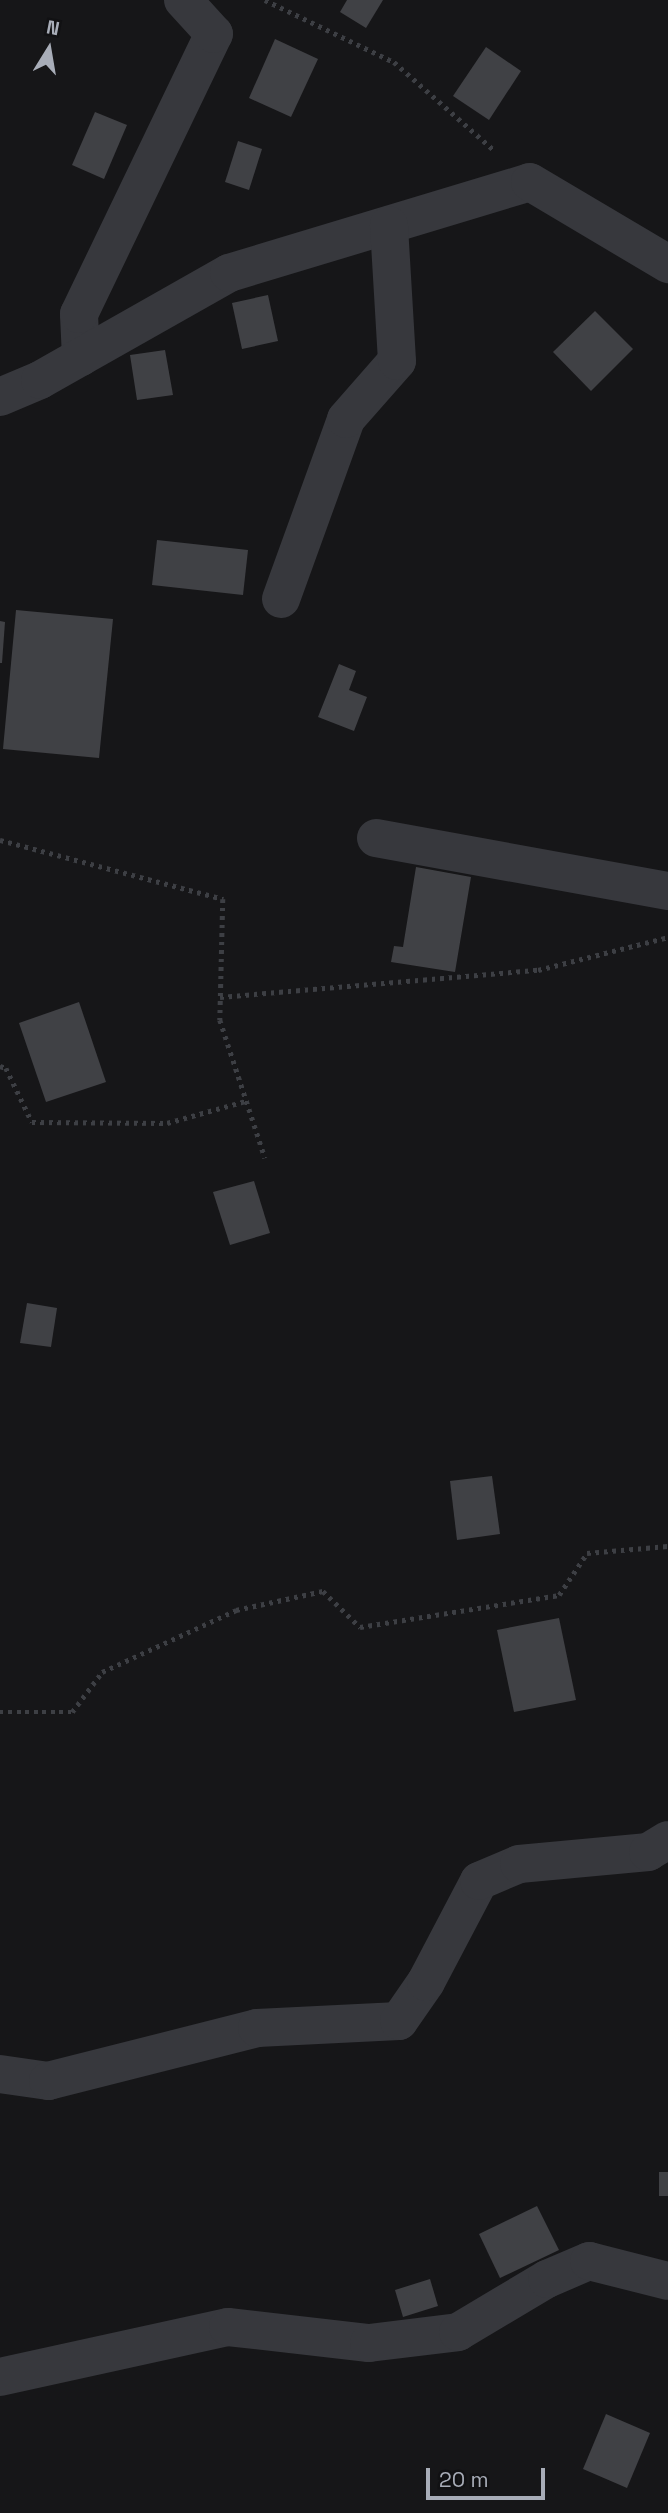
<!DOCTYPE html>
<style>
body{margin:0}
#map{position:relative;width:668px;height:2513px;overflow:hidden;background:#161618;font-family:"Space Grotesk",sans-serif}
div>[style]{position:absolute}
.building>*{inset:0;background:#404145}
.path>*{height:4.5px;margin-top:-2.25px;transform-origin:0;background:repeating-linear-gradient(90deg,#3d3f44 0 3.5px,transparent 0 8.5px)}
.minor>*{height:38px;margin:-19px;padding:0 19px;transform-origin:19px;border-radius:19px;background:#37383d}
span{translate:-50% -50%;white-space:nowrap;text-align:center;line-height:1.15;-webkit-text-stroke:5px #111113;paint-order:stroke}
.north{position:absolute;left:14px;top:14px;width:70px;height:70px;-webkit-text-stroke:5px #111113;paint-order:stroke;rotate:11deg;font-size:19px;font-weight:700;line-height:28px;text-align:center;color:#a8adb8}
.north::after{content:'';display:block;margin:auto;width:24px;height:32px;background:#a8adb8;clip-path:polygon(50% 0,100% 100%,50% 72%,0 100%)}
.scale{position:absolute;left:426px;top:2468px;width:119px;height:32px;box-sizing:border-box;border:4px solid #a8adb8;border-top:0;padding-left:9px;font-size:21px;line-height:24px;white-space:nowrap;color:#a8adb8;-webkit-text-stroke:5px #111113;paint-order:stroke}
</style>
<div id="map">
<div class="building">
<i style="clip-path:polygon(347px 0,383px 0,366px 28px,340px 12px)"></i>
<i style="clip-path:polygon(275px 39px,318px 59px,291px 117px,249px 98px)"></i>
<i style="clip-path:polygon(486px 47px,521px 71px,489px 120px,453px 96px)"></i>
<i style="clip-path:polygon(95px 112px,127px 125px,104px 179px,72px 165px)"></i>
<i style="clip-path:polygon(238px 141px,262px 149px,249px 190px,225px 182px)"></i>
<i style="clip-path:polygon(268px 295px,278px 341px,242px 349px,232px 303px)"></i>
<i style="clip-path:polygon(595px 311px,633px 349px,591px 391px,553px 352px)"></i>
<i style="clip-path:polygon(165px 350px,173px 395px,137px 400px,130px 355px)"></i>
<i style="clip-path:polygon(157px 540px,248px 550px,243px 595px,152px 585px)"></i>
<i style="clip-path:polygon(16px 610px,113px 619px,99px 758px,3px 749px)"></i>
<i style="clip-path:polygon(0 621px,5px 622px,2px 663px,0 663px)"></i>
<i style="clip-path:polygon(339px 664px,356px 671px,349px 690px,367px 697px,354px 731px,318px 717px)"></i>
<i style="clip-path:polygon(416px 867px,471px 877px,455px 972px,391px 962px,394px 946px,403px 947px)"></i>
<i style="clip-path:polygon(79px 1002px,106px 1082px,46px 1102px,19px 1023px)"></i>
<i style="clip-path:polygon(254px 1181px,270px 1233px,230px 1245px,213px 1192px)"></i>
<i style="clip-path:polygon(27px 1303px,57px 1308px,51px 1347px,20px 1343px)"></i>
<i style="clip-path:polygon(492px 1476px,500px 1534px,457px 1540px,450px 1481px)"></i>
<i style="clip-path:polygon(559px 1618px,576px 1700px,514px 1712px,497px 1630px)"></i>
<i style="clip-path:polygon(659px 2172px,668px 2172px,668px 2196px,659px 2196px)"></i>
<i style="clip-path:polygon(537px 2206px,559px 2250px,500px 2278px,479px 2234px)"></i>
<i style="clip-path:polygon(430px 2279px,438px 2306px,403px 2317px,395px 2290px)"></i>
<i style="clip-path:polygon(606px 2414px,650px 2433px,627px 2488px,583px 2469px)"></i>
</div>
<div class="path">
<i style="left:265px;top:0;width:143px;rotate:25.7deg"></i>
<i style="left:394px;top:62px;width:135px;rotate:41.4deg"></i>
<i style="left:0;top:840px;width:231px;rotate:14.8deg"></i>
<i style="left:223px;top:899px;width:121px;rotate:91.4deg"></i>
<i style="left:220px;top:1020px;width:145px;rotate:71.9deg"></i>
<i style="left:220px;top:997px;width:319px;rotate:-4.9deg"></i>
<i style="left:538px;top:970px;width:134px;rotate:-14.2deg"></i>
<i style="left:0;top:1066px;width:6px;rotate:18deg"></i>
<i style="left:6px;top:1068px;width:60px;rotate:64.3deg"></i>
<i style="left:32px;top:1122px;width:135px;rotate:0.4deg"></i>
<i style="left:167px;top:1123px;width:82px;rotate:-15.6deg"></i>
<i style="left:0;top:1712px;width:72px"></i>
<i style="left:72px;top:1712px;width:50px;rotate:-53.1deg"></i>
<i style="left:102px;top:1672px;width:148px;rotate:-24.8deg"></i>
<i style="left:236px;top:1610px;width:89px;rotate:-12.3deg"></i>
<i style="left:323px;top:1591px;width:52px;rotate:44.2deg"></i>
<i style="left:360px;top:1627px;width:202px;rotate:-9.1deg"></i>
<i style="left:559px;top:1595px;width:50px;rotate:-56.3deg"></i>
<i style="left:587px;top:1553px;width:81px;rotate:-4.9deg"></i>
</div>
<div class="minor">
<i style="left:81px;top:357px;width:43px;rotate:-92.7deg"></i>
<i style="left:79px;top:314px;width:311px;rotate:-64.3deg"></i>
<i style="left:214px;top:34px;width:46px;rotate:-132.4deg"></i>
<i style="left:0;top:397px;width:43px;rotate:-23deg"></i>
<i style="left:40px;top:380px;width:217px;rotate:-29.5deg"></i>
<i style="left:229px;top:273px;width:314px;rotate:-16.8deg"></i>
<i style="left:530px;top:182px;width:161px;rotate:30.7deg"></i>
<i style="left:281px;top:599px;width:191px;rotate:-70.1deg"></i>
<i style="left:346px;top:419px;width:77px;rotate:-48.7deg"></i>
<i style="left:397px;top:361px;width:136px;rotate:-93.4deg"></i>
<i style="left:376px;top:838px;width:297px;rotate:10.3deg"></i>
<i style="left:0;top:2074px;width:49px;rotate:8.3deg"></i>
<i style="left:48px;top:2081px;width:216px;rotate:-14.2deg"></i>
<i style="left:257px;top:2028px;width:142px;rotate:-2.8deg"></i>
<i style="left:399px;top:2021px;width:47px;rotate:-55.3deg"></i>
<i style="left:426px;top:1982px;width:114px;rotate:-62.3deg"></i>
<i style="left:479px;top:1881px;width:43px;rotate:-23deg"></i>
<i style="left:519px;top:1864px;width:130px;rotate:-5.3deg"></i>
<i style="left:648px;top:1852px;width:23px;rotate:-31deg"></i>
<i style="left:0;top:2377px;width:233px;rotate:-12.4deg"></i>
<i style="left:228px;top:2327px;width:142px;rotate:6.5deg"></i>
<i style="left:369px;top:2343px;width:90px;rotate:-7deg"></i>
<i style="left:458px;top:2332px;width:104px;rotate:-30.8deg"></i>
<i style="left:547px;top:2279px;width:46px;rotate:-23.2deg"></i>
<i style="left:589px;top:2261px;width:81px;rotate:14.2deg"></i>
</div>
<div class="north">N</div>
<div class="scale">20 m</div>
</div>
